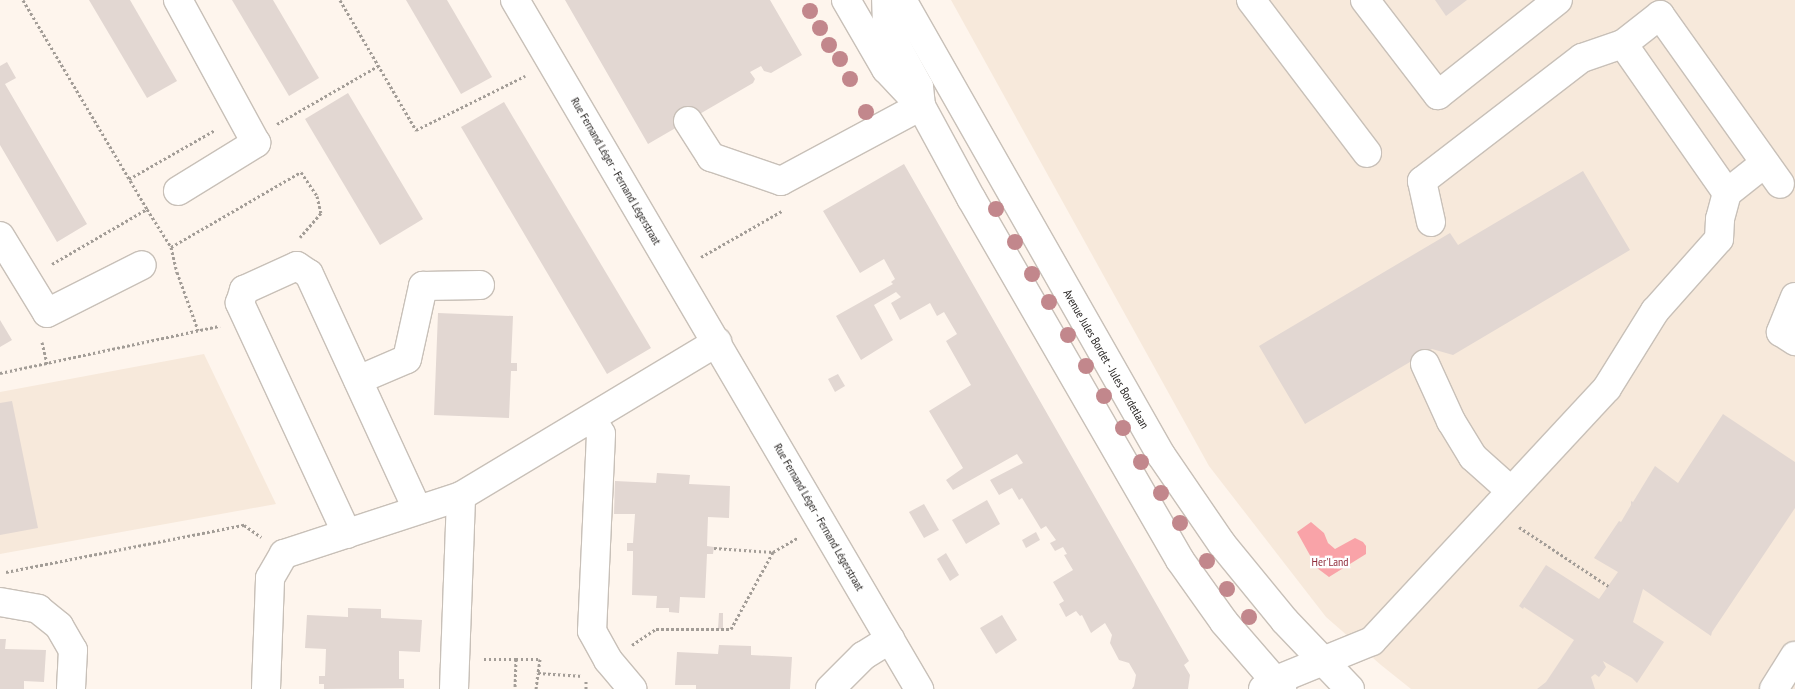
<!DOCTYPE html>
<meta charset="utf-8">
<style>
body{margin:0}
#map{position:relative;width:1795px;height:689px;overflow:hidden;background:#fef5ed;font-family:"PT Sans Narrow",sans-serif}
div>[style]{position:absolute}
.built>*{inset:0;background:#f7e9db}
.forest>*{inset:0;background:#f9a3a8}
.building>*{inset:0;background:#e2d7d2}
.path>*{height:3px;margin-top:-1.5px;transform-origin:0;background:repeating-linear-gradient(90deg,#a39d97 0 2.5px,transparent 0 5px)}
.roads{filter:drop-shadow(1px 0 #c8c0b8) drop-shadow(-1px 0 #c8c0b8) drop-shadow(0 1px #c8c0b8) drop-shadow(0 -1px #c8c0b8)}
.minor>*{height:28px;margin:-14px;padding:0 14px;transform-origin:14px;border-radius:14px;background:#fff}
.major>*{height:28px;margin:-14px;padding:0 14px;transform-origin:14px;border-radius:14px;background:#fff}
.trees>*{width:16px;height:16px;margin:-8px;border-radius:50%;background:#c2878c}
span{translate:-50% -50%;white-space:nowrap;text-align:center;line-height:1.15;-webkit-text-stroke:4.5px #fff;paint-order:stroke}
.street-label{font-size:12px;color:#252220}
.park-label{font-size:12px;color:#902d3c}
</style>
<div id="map">
<div class="built">
<i style="clip-path:polygon(951px 0,1795px 0,1795px 689px,1411px 689px,1381px 665px,1326px 617px,1209px 466px)"></i>
<i style="clip-path:polygon(204px 354px,276px 504px,0 554px,0 392px)"></i>
</div>
<div class="forest">
<i style="clip-path:polygon(1311px 522px,1324px 533px,1328px 543px,1335px 549px,1355px 538px,1363px 542px,1366px 546px,1366px 554px,1329px 577px,1317px 568px,1297px 532px)"></i>
</div>
<div class="building">
<i style="clip-path:polygon(89px 0,130px 0,177px 81px,147px 98px)"></i>
<i style="clip-path:polygon(232px 0,273px 0,319px 78px,289px 96px)"></i>
<i style="clip-path:polygon(406px 0,447px 0,492px 77px,461px 94px)"></i>
<i style="clip-path:polygon(565px 0,770px 0,802px 55px,771px 73px,764px 71px,761px 66px,750px 72px,755px 79px,753px 83px,648px 144px)"></i>
<i style="clip-path:polygon(1435px 0,1467px 0,1446px 16px)"></i>
<i style="clip-path:polygon(7px 62px,16px 78px,5px 84px,87px 224px,57px 242px,0 145px,0 66px)"></i>
<i style="clip-path:polygon(348px 93px,423px 219px,380px 245px,305px 119px)"></i>
<i style="clip-path:polygon(504px 102px,651px 348px,607px 374px,461px 127px)"></i>
<i style="clip-path:polygon(904px 164px,1189px 661px,1184px 665px,1190px 675px,1188px 689px,1132px 689px,1134px 686px,1136px 675px,1129px 663px,1119px 660px,1110px 643px,1112px 635px,1105px 623px,1091px 633px,1082px 615px,1080px 616px,1076px 611px,1066px 617px,1059px 604px,1064px 601px,1053px 582px,1073px 570px,1064px 555px,1067px 554px,1063px 547px,1055px 551px,1050px 543px,1056px 540px,1046px 526px,1041px 529px,1022px 498px,1019px 500px,1012px 488px,999px 495px,990px 480px,1023px 463px,1017px 454px,953px 490px,946px 480px,963px 468px,929px 411px,971px 385px,946px 341px,957px 334px,944px 312px,937px 316px,930px 303px,900px 320px,891px 303px,901px 297px,896px 292px,874px 305px,893px 340px,861px 360px,836px 316px,893px 284px,891px 282px,895px 279px,884px 259px,860px 273px,823px 211px)"></i>
<i style="clip-path:polygon(1583px 171px,1630px 250px,1453px 355px,1432px 349px,1305px 424px,1259px 346px,1450px 233px,1458px 245px)"></i>
<i style="clip-path:polygon(438px 313px,513px 316px,511px 363px,517px 363px,517px 371px,511px 371px,509px 418px,434px 415px)"></i>
<i style="clip-path:polygon(0 320px,12px 340px,0 347px)"></i>
<i style="clip-path:polygon(838px 374px,845px 386px,835px 392px,828px 379px)"></i>
<i style="clip-path:polygon(12px 401px,38px 528px,0 535px,0 403px)"></i>
<i style="clip-path:polygon(1723px 414px,1795px 462px,1795px 508px,1712px 632px,1711px 636px,1643px 589px,1633px 622px,1664px 642px,1637px 683px,1632px 678px,1603px 661px,1606px 667px,1599px 677px,1595px 674px,1591px 677px,1595px 689px,1537px 689px,1546px 682px,1574px 640px,1524px 607px,1523px 609px,1519px 606px,1546px 565px,1599px 599px,1618px 572px,1594px 558px,1619px 521px,1621px 522px,1631px 505px,1631px 501px,1633px 502px,1655px 466px,1678px 483px)"></i>
<i style="clip-path:polygon(657px 473px,690px 475px,689px 484px,730px 486px,729px 518px,708px 517px,707px 546px,714px 547px,713px 554px,707px 554px,705px 598px,680px 597px,679px 613px,669px 612px,669px 608px,656px 608px,657px 596px,632px 595px,633px 558px,633px 551px,627px 551px,627px 543px,633px 543px,635px 514px,614px 514px,615px 481px,656px 483px)"></i>
<i style="clip-path:polygon(987px 500px,1000px 524px,966px 544px,952px 520px)"></i>
<i style="clip-path:polygon(924px 504px,939px 530px,924px 538px,909px 512px)"></i>
<i style="clip-path:polygon(1036px 532px,1040px 540px,1026px 548px,1022px 540px)"></i>
<i style="clip-path:polygon(946px 553px,959px 575px,950px 581px,937px 559px)"></i>
<i style="clip-path:polygon(348px 608px,381px 609px,381px 618px,422px 620px,420px 652px,399px 651px,399px 679px,404px 679px,404px 688px,324px 689px,324px 684px,319px 684px,319px 676px,325px 676px,326px 649px,305px 648px,307px 615px,348px 617px)"></i>
<i style="clip-path:polygon(719px 613px,723px 613px,723px 629px,718px 629px)"></i>
<i style="clip-path:polygon(1002px 615px,1017px 640px,996px 654px,980px 628px)"></i>
<i style="clip-path:polygon(0 639px,6px 639px,5px 649px,46px 650px,44px 682px,24px 681px,24px 689px,0 689px)"></i>
<i style="clip-path:polygon(719px 645px,751px 646px,751px 655px,792px 657px,790px 689px,696px 689px,696px 685px,675px 685px,677px 652px,718px 654px)"></i>
</div>
<div class="path">
<i style="left:23px;top:0;width:243px;rotate:59.3deg"></i>
<i style="left:147px;top:209px;width:45px;rotate:57.7deg"></i>
<i style="left:171px;top:247px;width:26px;rotate:77deg"></i>
<i style="left:177px;top:272px;width:62px;rotate:70.1deg"></i>
<i style="left:340px;top:0;width:151px;rotate:59.7deg"></i>
<i style="left:416px;top:130px;width:122px;rotate:-26.4deg"></i>
<i style="left:277px;top:124px;width:116px;rotate:-29.9deg"></i>
<i style="left:129px;top:179px;width:99px;rotate:-29.7deg"></i>
<i style="left:171px;top:247px;width:150px;rotate:-30deg"></i>
<i style="left:301px;top:172px;width:29px;rotate:56deg"></i>
<i style="left:317px;top:196px;width:17px;rotate:77deg"></i>
<i style="left:321px;top:213px;width:32px;rotate:131deg"></i>
<i style="left:701px;top:257px;width:93px;rotate:-29.6deg"></i>
<i style="left:52px;top:264px;width:110px;rotate:-30.1deg"></i>
<i style="left:42px;top:342px;width:23px;rotate:77deg"></i>
<i style="left:0;top:373px;width:225px;rotate:-12.1deg"></i>
<i style="left:1519px;top:527px;width:107px;rotate:33.5deg"></i>
<i style="left:714px;top:548px;width:59px;rotate:3.9deg"></i>
<i style="left:6px;top:572px;width:243px;rotate:-11.2deg"></i>
<i style="left:244px;top:525px;width:21px;rotate:35deg"></i>
<i style="left:632px;top:645px;width:29px;rotate:-34deg"></i>
<i style="left:656px;top:629px;width:75px"></i>
<i style="left:731px;top:629px;width:88px;rotate:-61.4deg"></i>
<i style="left:773px;top:552px;width:28px;rotate:-30deg"></i>
<i style="left:484px;top:659px;width:32px"></i>
<i style="left:516px;top:659px;width:30px;rotate:92deg"></i>
<i style="left:516px;top:659px;width:24px"></i>
<i style="left:540px;top:659px;width:14px;rotate:98deg"></i>
<i style="left:536px;top:689px;width:16px;rotate:-83deg"></i>
<i style="left:538px;top:673px;width:45px;rotate:3.8deg"></i>
<i style="left:586px;top:689px;width:9px;rotate:-90deg"></i>
</div>
<div class="roads">
<div class="minor">
<i style="left:515px;top:0;width:799px;rotate:59.61deg"></i>
<i style="left:1251px;top:0;width:192px;rotate:52.8deg"></i>
<i style="left:1365px;top:0;width:120px;rotate:52.5deg"></i>
<i style="left:1438px;top:95px;width:153px;rotate:-38.4deg"></i>
<i style="left:688px;top:121px;width:43px;rotate:57.4deg"></i>
<i style="left:711px;top:157px;width:74px;rotate:18.9deg"></i>
<i style="left:781px;top:181px;width:159px;rotate:-28.2deg"></i>
<i style="left:921px;top:106px;width:19px;rotate:-96deg"></i>
<i style="left:919px;top:87px;width:50px;rotate:-118.6deg"></i>
<i style="left:895px;top:43px;width:20px;rotate:-114deg"></i>
<i style="left:887px;top:25px;width:25px;rotate:-92deg"></i>
<i style="left:178px;top:191px;width:92px;rotate:-31.6deg"></i>
<i style="left:256px;top:143px;width:163px;rotate:-118.6deg"></i>
<i style="left:1727px;top:193px;width:48px;rotate:-38.3deg"></i>
<i style="left:1431px;top:222px;width:42px;rotate:-102.4deg"></i>
<i style="left:1422px;top:181px;width:202px;rotate:-37.6deg"></i>
<i style="left:1582px;top:58px;width:43px;rotate:-18.9deg"></i>
<i style="left:1623px;top:44px;width:47px;rotate:-38.1deg"></i>
<i style="left:1660px;top:15px;width:207px;rotate:54.6deg"></i>
<i style="left:0;top:236px;width:90px;rotate:58.6deg"></i>
<i style="left:47px;top:313px;width:106px;rotate:-26.8deg"></i>
<i style="left:1795px;top:297px;width:38px;rotate:112deg"></i>
<i style="left:1781px;top:332px;width:17px;rotate:33deg"></i>
<i style="left:1425px;top:364px;width:63px;rotate:65.5deg"></i>
<i style="left:1451px;top:421px;width:42px;rotate:58.6deg"></i>
<i style="left:1473px;top:457px;width:51px;rotate:41.8deg"></i>
<i style="left:358px;top:380px;width:53px;rotate:-23.2deg"></i>
<i style="left:407px;top:359px;width:75px;rotate:-77.6deg"></i>
<i style="left:423px;top:286px;width:57px;rotate:-1deg"></i>
<i style="left:592px;top:418px;width:18px;rotate:61deg"></i>
<i style="left:601px;top:434px;width:197px;rotate:92.6deg"></i>
<i style="left:592px;top:631px;width:33px;rotate:61deg"></i>
<i style="left:608px;top:660px;width:38px;rotate:50deg"></i>
<i style="left:347px;top:534px;width:255px;rotate:-114.9deg"></i>
<i style="left:240px;top:303px;width:14px;rotate:-73deg"></i>
<i style="left:244px;top:290px;width:58px;rotate:-24.4deg"></i>
<i style="left:297px;top:266px;width:14px;rotate:34deg"></i>
<i style="left:309px;top:274px;width:259px;rotate:65.3deg"></i>
<i style="left:0;top:602px;width:39px;rotate:10deg"></i>
<i style="left:38px;top:609px;width:27px;rotate:39deg"></i>
<i style="left:59px;top:626px;width:28px;rotate:60deg"></i>
<i style="left:73px;top:650px;width:39px;rotate:93deg"></i>
<i style="left:266px;top:689px;width:111px;rotate:-87.9deg"></i>
<i style="left:270px;top:578px;width:28px;rotate:-60deg"></i>
<i style="left:284px;top:554px;width:186px;rotate:-18.1deg"></i>
<i style="left:461px;top:496px;width:299px;rotate:-31deg"></i>
<i style="left:454px;top:689px;width:193px;rotate:-87.9deg"></i>
<i style="left:830px;top:689px;width:47px;rotate:-45deg"></i>
<i style="left:863px;top:656px;width:32px;rotate:-32deg"></i>
<i style="left:1263px;top:689px;width:14px;rotate:-36deg"></i>
<i style="left:1274px;top:681px;width:106px;rotate:-22.2deg"></i>
<i style="left:1372px;top:641px;width:345px;rotate:-47.1deg"></i>
<i style="left:1607px;top:388px;width:91px;rotate:-58.1deg"></i>
<i style="left:1655px;top:311px;width:96px;rotate:-48.4deg"></i>
<i style="left:1719px;top:239px;width:20px;rotate:-87deg"></i>
<i style="left:1720px;top:219px;width:27px;rotate:-75deg"></i>
<i style="left:1727px;top:193px;width:182px;rotate:-124.9deg"></i>
<i style="left:1774px;top:689px;width:39px;rotate:-58deg"></i>
</div>
<div class="major">
<i style="left:846px;top:0;width:80px;rotate:59.9deg"></i>
<i style="left:886px;top:69px;width:51px;rotate:46.6deg"></i>
<i style="left:921px;top:106px;width:105px;rotate:61.5deg"></i>
<i style="left:971px;top:198px;width:418px;rotate:60deg"></i>
<i style="left:1180px;top:560px;width:76px;rotate:54.6deg"></i>
<i style="left:1224px;top:622px;width:89px;rotate:49.1deg"></i>
<i style="left:902px;top:0;width:524px;rotate:60.35deg"></i>
<i style="left:1161px;top:455px;width:108px;rotate:55.6deg"></i>
<i style="left:1222px;top:544px;width:99px;rotate:50.7deg"></i>
<i style="left:1285px;top:621px;width:94px;rotate:46.3deg"></i>
</div>
</div>
<div class="trees">
<i style="left:810px;top:11px"></i>
<i style="left:820px;top:28px"></i>
<i style="left:829px;top:45px"></i>
<i style="left:840px;top:59px"></i>
<i style="left:850px;top:79px"></i>
<i style="left:866px;top:112px"></i>
<i style="left:996px;top:209px"></i>
<i style="left:1015px;top:242px"></i>
<i style="left:1032px;top:274px"></i>
<i style="left:1049px;top:302px"></i>
<i style="left:1068px;top:335px"></i>
<i style="left:1086px;top:366px"></i>
<i style="left:1104px;top:396px"></i>
<i style="left:1123px;top:428px"></i>
<i style="left:1141px;top:462px"></i>
<i style="left:1161px;top:493px"></i>
<i style="left:1180px;top:523px"></i>
<i style="left:1207px;top:561px"></i>
<i style="left:1227px;top:589px"></i>
<i style="left:1249px;top:617px"></i>
</div>
<div class="street-label">
<span style="left:616px;top:171px;rotate:60deg">Rue Fernand Léger - Fernand Légerstraat</span>
<span style="left:1106px;top:359px;rotate:60deg">Avenue Jules Bordet - Jules Bordetlaan</span>
<span style="left:819px;top:517px;rotate:60deg">Rue Fernand Léger - Fernand Légerstraat</span>
</div>
<div class="park-label">
<span style="left:1330px;top:562px">Her'Land</span>
</div>
</div>
